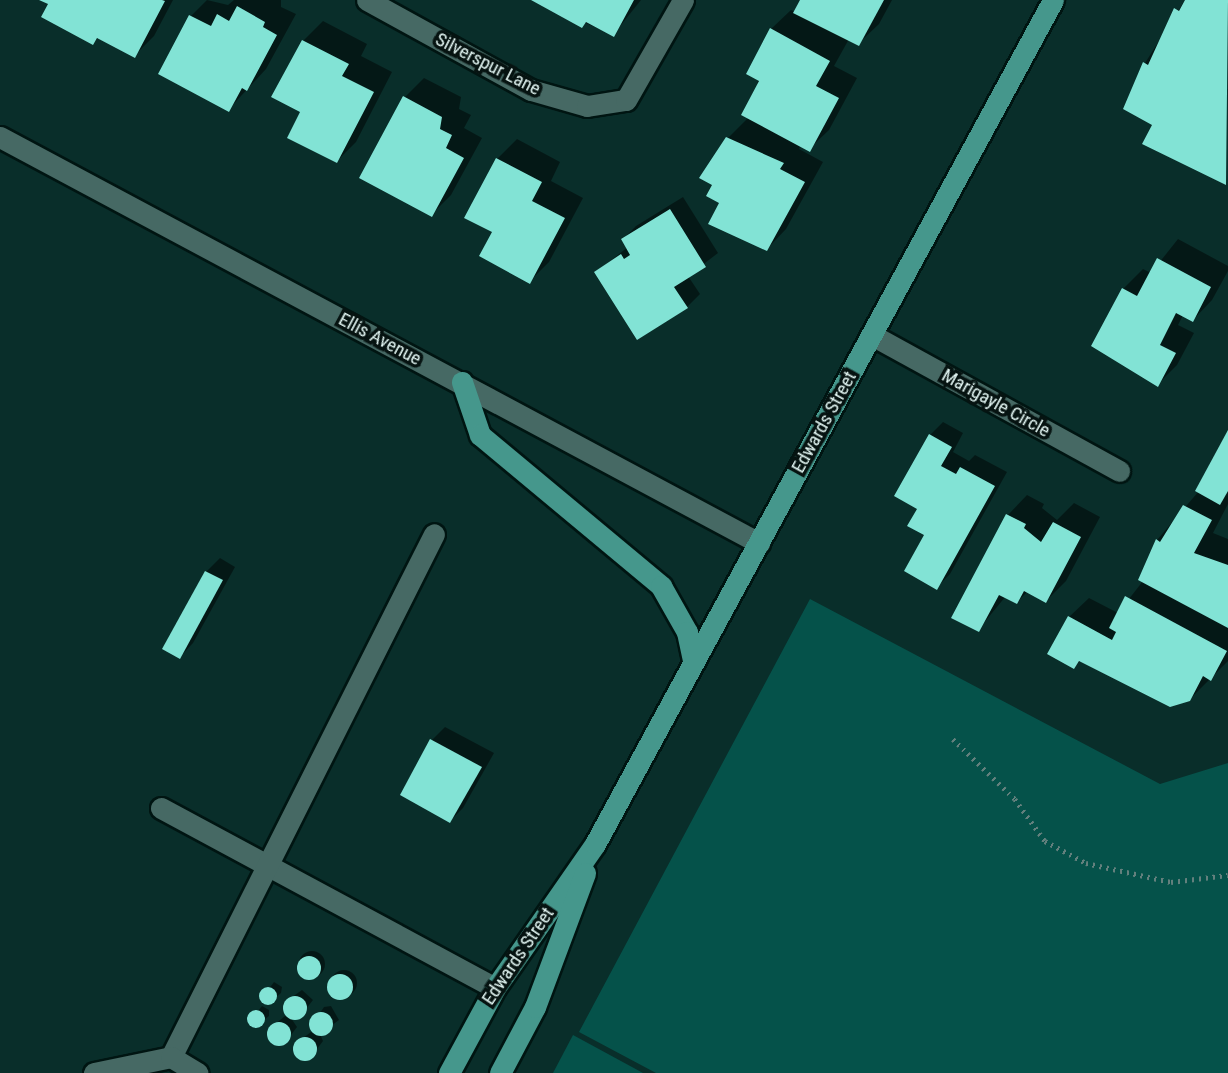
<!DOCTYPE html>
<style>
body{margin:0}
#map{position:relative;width:1228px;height:1073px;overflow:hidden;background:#092e2a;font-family:"Roboto Condensed",sans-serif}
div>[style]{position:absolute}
.green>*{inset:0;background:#05524a}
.shadow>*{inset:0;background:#0007}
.round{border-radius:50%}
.building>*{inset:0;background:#82e3d5}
.path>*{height:4.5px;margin-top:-2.25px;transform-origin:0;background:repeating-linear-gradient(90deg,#63807d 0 2px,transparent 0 7px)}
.roads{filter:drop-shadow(2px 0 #001512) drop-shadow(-2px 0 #001512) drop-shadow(0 2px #001512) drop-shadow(0 -2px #001512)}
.minor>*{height:21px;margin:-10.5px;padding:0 10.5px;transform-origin:10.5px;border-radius:10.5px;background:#466964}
.major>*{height:21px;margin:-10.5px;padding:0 10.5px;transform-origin:10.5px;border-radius:10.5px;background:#45978c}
span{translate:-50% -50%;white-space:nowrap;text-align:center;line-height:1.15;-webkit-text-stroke:7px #061311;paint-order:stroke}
.street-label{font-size:19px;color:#e2f5f2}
</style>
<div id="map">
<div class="green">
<i style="clip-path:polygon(810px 599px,1160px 784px,1228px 763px,1228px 1073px,656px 1073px,579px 1032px)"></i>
<i style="clip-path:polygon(573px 1035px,643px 1073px,553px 1073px)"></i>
</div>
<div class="shadow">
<i style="clip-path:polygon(43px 0,173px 0,154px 36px,134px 56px,99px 37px,93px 43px)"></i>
<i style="clip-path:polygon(207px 0,228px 5px,234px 0,281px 0,281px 7px,296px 14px,266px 69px,229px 109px,191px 16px)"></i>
<i style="clip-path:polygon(534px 0,641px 0,613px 35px)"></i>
<i style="clip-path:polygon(802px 0,892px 0,879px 24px,859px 43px,849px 39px,834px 66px,857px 78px,829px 130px,809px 149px,801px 145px,799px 149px,823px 162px,786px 229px,767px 249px,721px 202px,714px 184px,728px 138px,749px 117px,771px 29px,791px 10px,795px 12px)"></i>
<i style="clip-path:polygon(1185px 0,1228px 0,1226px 183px,1144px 143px,1154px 124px,1145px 63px)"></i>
<i style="clip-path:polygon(323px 21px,367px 44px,361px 56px,392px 72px,356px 142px,337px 161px,302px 112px,274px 97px,303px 41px)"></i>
<i style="clip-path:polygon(424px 78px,461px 97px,459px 109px,471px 115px,464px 128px,482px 138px,451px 195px,431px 215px,405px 97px)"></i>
<i style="clip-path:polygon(517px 139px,560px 162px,551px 181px,583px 198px,549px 262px,529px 282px,497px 159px)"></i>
<i style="clip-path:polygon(683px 197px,718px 253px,688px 276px,700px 294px,687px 307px,596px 272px,628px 247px,623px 239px,636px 226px)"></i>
<i style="clip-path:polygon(1178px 239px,1228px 266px,1228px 271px,1212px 300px,1193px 320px,1183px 315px,1178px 325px,1194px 333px,1177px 365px,1158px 384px,1093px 346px,1123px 289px,1143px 269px,1151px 273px)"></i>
<i style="clip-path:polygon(943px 422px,963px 433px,953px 452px,969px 461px,975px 455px,1007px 472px,950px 574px,937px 587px,919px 508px,930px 435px)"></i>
<i style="clip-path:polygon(1228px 434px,1228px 504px,1213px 533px,1228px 539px,1228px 661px,1189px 700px,1081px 660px,1074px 667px,1069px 617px,1089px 598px,1118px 613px,1143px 581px,1157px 540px,1199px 491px)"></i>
<i style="clip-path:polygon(1027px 495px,1044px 504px,1042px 508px,1057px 520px,1074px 503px,1100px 517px,1066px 581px,1046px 601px,1028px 591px,1017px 602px,1006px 596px,978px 630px,1008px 515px)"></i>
<i style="clip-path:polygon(220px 558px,235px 567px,193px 643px,180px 657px,165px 649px,206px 572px)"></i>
<i style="clip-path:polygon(445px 727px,494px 753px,463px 808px,450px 821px,402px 795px,432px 740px)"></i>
<i class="round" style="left:299px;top:951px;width:26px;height:26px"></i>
<i class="round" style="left:331px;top:970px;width:26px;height:26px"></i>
<i style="clip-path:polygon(274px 982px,282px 987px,281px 993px,269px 1003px,262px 998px)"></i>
<i style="clip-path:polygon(302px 990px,313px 1000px,298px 1019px,291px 1018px,297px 1027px,285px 1043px,278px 1045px,268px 1035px,269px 1029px,285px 1016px,291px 1018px,285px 1010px,288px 1000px)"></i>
<i style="clip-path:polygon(262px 1006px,269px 1010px,269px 1016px,256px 1026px,250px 1021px)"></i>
<i style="clip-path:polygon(331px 1006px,339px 1020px,320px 1034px,323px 1041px,314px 1053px,300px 1059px,295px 1044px,311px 1032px,317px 1034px,311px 1026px,324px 1007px)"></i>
</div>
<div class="building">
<i style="clip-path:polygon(39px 0,162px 0,165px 1px,135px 58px,97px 38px,93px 45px,41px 17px,48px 4px)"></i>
<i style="clip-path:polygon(531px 0,634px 0,614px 37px,586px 22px,582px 28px)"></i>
<i style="clip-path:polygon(800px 0,884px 0,859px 46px,793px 13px)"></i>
<i style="clip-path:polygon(1185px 0,1228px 0,1226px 185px,1142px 144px,1152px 125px,1123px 109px,1143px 62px,1148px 65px,1174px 8px,1179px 11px)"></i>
<i style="clip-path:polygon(237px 6px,265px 22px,263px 27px,277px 35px,247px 91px,242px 88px,229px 112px,158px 74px,189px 15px,211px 26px,217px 14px,229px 21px)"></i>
<i style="clip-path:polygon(770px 28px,830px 61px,816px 86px,839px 98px,810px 152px,741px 115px,759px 81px,746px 74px)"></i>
<i style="clip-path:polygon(302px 40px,349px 64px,342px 76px,374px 92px,337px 163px,287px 138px,300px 112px,271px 97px)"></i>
<i style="clip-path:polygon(403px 96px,442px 117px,440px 129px,452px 135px,446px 148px,464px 158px,432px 217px,359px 178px)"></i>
<i style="clip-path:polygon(726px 137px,784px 163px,780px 169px,805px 182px,767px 251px,708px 224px,719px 203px,706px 196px,712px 185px,699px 178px)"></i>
<i style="clip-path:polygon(496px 158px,542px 182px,532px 201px,565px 218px,530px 284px,479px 256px,492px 232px,464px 218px)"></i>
<i style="clip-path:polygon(670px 209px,706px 267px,674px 287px,688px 308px,637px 340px,594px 272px,621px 254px,624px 259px,630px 255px,621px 239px)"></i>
<i style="clip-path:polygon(1157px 258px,1211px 287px,1193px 322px,1176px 313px,1160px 345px,1176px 353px,1158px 387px,1091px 346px,1122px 288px,1137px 296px)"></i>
<i style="clip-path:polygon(1228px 430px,1228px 491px,1220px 505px,1195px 491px)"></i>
<i style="clip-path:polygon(929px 434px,952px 447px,941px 466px,956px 474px,960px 467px,995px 486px,937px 590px,904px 571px,924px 535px,907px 526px,917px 509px,894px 496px)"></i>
<i style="clip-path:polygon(1183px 505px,1212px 520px,1194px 553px,1228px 565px,1228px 628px,1138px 580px,1156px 539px,1160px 542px)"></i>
<i style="clip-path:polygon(1006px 514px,1026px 524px,1024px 528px,1041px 542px,1053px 522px,1081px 537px,1046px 603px,1024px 591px,1017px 604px,999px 595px,979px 632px,951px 618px)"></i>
<i style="clip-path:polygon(205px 571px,223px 580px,180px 659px,162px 649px)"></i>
<i style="clip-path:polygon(1125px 596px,1227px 651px,1211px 681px,1203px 676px,1190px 701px,1170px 707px,1079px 661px,1074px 669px,1047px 654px,1068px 616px,1112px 640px,1116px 632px,1109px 628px)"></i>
<i style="clip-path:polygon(430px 739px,482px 767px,450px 823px,400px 795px)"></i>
<i class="round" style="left:297px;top:956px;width:24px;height:24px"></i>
<i class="round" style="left:327px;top:974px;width:26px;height:26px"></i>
<i class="round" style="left:259px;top:987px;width:18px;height:18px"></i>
<i class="round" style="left:283px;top:996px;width:24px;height:24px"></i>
<i class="round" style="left:247px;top:1010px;width:18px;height:18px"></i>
<i class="round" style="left:309px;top:1012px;width:24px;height:24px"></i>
<i class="round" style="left:267px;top:1022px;width:24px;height:24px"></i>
<i class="round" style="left:293px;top:1037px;width:24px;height:24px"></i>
</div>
<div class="path">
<i style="left:953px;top:739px;width:86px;rotate:44.1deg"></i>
<i style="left:1015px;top:799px;width:52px;rotate:54.5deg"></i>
<i style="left:1045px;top:841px;width:47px;rotate:28.2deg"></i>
<i style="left:1086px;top:863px;width:87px;rotate:12.6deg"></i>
<i style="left:1171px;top:882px;width:57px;rotate:-7deg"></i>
</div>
<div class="roads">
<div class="minor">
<i style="left:367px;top:0;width:187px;rotate:28.8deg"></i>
<i style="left:531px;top:90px;width:58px;rotate:15.9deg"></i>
<i style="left:587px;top:106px;width:39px;rotate:-9deg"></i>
<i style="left:626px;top:100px;width:115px;rotate:-60.3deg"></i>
<i style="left:0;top:137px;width:861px;rotate:28.14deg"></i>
<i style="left:872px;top:335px;width:282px;rotate:28.8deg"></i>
<i style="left:161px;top:808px;width:379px;rotate:28.3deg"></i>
<i style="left:171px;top:1057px;width:585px;rotate:-63.3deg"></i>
<i style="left:94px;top:1073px;width:79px;rotate:-11.7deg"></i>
<i style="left:171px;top:1057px;width:31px;rotate:31deg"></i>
</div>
<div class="major">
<i style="left:462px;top:382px;width:56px;rotate:71.2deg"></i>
<i style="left:480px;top:435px;width:236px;rotate:39.8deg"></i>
<i style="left:661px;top:586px;width:53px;rotate:60.5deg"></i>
<i style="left:687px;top:632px;width:30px;rotate:78deg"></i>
<i style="left:449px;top:1073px;width:97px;rotate:-61.6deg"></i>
<i style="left:495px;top:988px;width:175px;rotate:-55.2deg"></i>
<i style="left:595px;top:844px;width:960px;rotate:-61.51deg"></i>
<i style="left:500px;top:1073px;width:75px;rotate:-62.1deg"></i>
<i style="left:535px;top:1007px;width:143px;rotate:-69.5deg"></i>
</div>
</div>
<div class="street-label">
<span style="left:488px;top:64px;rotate:27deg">Silverspur Lane</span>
<span style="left:380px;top:339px;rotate:28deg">Ellis Avenue</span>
<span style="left:996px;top:403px;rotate:29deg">Marigayle Circle</span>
<span style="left:824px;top:422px;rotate:-61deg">Edwards Street</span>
<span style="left:518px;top:956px;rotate:-56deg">Edwards Street</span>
</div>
</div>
